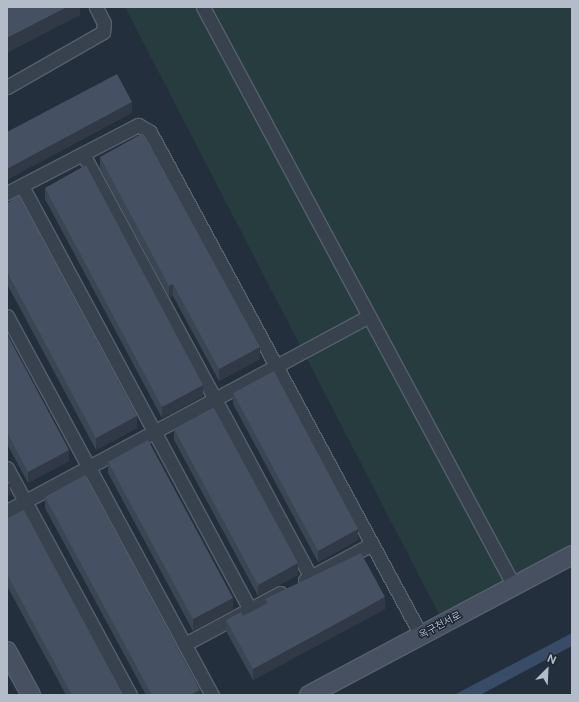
<!DOCTYPE html>
<meta charset="utf-8">
<style>
body{margin:0}
#map{position:relative;width:579px;height:702px;overflow:hidden;background:#242f3e;font-family:"Public Sans","Noto Sans KR",sans-serif}
div>[style]{position:absolute}
.green>*{inset:0;background:#263c3f}
.water>*{inset:0;background:#394c67}
.roads{filter:drop-shadow(1px 0 #565f6c) drop-shadow(-1px 0 #565f6c) drop-shadow(0 1px #565f6c) drop-shadow(0 -1px #565f6c)}
.street>*{height:13px;margin:-6.5px;padding:0 6.5px;transform-origin:6.5px;border-radius:6.5px;background:#38414e}
.secondary>*{height:18px;margin:-9px;padding:0 9px;transform-origin:9px;border-radius:9px;background:#465061}
.wall>*{inset:0;background:#3b4654}
.shaded-wall>*{inset:0;background:#303945}
.building>*{inset:0;background:#455162}
span{translate:-50% -50%;white-space:nowrap;text-align:center;line-height:1.15;-webkit-text-stroke:3px #1d2633;paint-order:stroke}
.street-label{font-size:10px;color:#b4bcc9}
.frame{position:absolute;inset:0;border:8px solid #b4bcc9;pointer-events:none}
.north{position:absolute;left:527px;top:650px;width:40px;height:40px;-webkit-text-stroke:3px #1d2633;paint-order:stroke;rotate:24deg;font-size:11px;font-weight:700;line-height:16px;text-align:center;color:#b4bcc9}
.north::after{content:'';display:block;margin:auto;width:14px;height:18px;background:#b4bcc9;clip-path:polygon(50% 0,100% 100%,50% 72%,0 100%)}
</style>
<div id="map">
<div class="green">
<i style="clip-path:polygon(125px 7px,572px 7px,572px 549px,442px 620px)"></i>
</div>
<div class="water">
<i style="clip-path:polygon(572px 633px,572px 646px,480px 695px,454px 695px)"></i>
</div>
<div class="roads">
<div class="street">
<i style="left:203px;top:7px;width:657px;rotate:61.76deg"></i>
<i style="left:7px;top:87px;width:111px;rotate:-29.8deg"></i>
<i style="left:103px;top:32px;width:9px;rotate:-84deg"></i>
<i style="left:104px;top:23px;width:18px;rotate:-117deg"></i>
<i style="left:83px;top:154px;width:481px;rotate:61.7deg"></i>
<i style="left:22px;top:186px;width:481px;rotate:61.7deg"></i>
<i style="left:7px;top:193px;width:148px;rotate:-27.4deg"></i>
<i style="left:138px;top:125px;width:14px;rotate:30deg"></i>
<i style="left:150px;top:132px;width:571px;rotate:61.69deg"></i>
<i style="left:7px;top:316px;width:431px;rotate:61.6deg"></i>
<i style="left:7px;top:468px;width:258px;rotate:61.5deg"></i>
<i style="left:7px;top:511px;width:411px;rotate:-28.3deg"></i>
<i style="left:305px;top:580px;width:76px;rotate:-28.2deg"></i>
<i style="left:185px;top:644px;width:108px;rotate:-28.2deg"></i>
</div>
<div class="secondary">
<i style="left:7px;top:651px;width:50px;rotate:61.4deg"></i>
<i style="left:309px;top:695px;width:298px;rotate:-28deg"></i>
</div>
</div>
<div class="wall">
<i style="clip-path:polygon(100px 157px,260px 359px,219px 381px,173px 296px,169px 297px,100px 169px)"></i>
<i style="clip-path:polygon(45px 188px,203px 396px,162px 418px,45px 199px)"></i>
<i style="clip-path:polygon(7px 203px,137px 428px,96px 450px,7px 284px)"></i>
<i style="clip-path:polygon(7px 334px,69px 461px,28px 483px,7px 444px)"></i>
<i style="clip-path:polygon(233px 393px,358px 540px,318px 562px,233px 404px)"></i>
<i style="clip-path:polygon(174px 429px,298px 575px,258px 596px,174px 440px)"></i>
<i style="clip-path:polygon(108px 462px,233px 609px,193px 631px,108px 473px)"></i>
<i style="clip-path:polygon(45px 497px,200px 695px,146px 695px,45px 508px)"></i>
<i style="clip-path:polygon(7px 519px,123px 695px,66px 695px,7px 586px)"></i>
<i style="clip-path:polygon(265px 599px,385px 609px,253px 680px,226px 631px,226px 620px,243px 616px,265px 604px)"></i>
</div>
<div class="shaded-wall">
<i style="clip-path:polygon(67px 7px,80px 7px,80px 15px,7px 53px,7px 38px)"></i>
<i style="clip-path:polygon(132px 102px,132px 113px,7px 180px,7px 169px)"></i>
<i style="clip-path:polygon(173px 284px,173px 296px,169px 297px,169px 286px)"></i>
<i style="clip-path:polygon(260px 347px,260px 359px,219px 381px,219px 369px)"></i>
<i style="clip-path:polygon(203px 385px,203px 396px,162px 418px,162px 407px)"></i>
<i style="clip-path:polygon(137px 416px,137px 428px,96px 450px,96px 438px)"></i>
<i style="clip-path:polygon(69px 450px,69px 461px,28px 483px,28px 472px)"></i>
<i style="clip-path:polygon(10px 483px,10px 495px,7px 496px,7px 485px)"></i>
<i style="clip-path:polygon(358px 529px,358px 540px,318px 562px,318px 551px)"></i>
<i style="clip-path:polygon(298px 563px,298px 575px,258px 596px,258px 585px)"></i>
<i style="clip-path:polygon(385px 597px,385px 609px,253px 680px,253px 669px)"></i>
<i style="clip-path:polygon(233px 598px,233px 609px,193px 631px,193px 619px)"></i>
<i style="clip-path:polygon(200px 690px,200px 695px,190px 695px)"></i>
</div>
<div class="building">
<i style="clip-path:polygon(7px 7px,67px 7px,7px 38px)"></i>
<i style="clip-path:polygon(117px 74px,132px 102px,7px 169px,7px 132px)"></i>
<i style="clip-path:polygon(143px 133px,260px 347px,219px 369px,173px 284px,169px 286px,100px 157px)"></i>
<i style="clip-path:polygon(86px 165px,203px 385px,162px 407px,45px 188px)"></i>
<i style="clip-path:polygon(19px 196px,137px 416px,96px 438px,7px 272px,7px 203px)"></i>
<i style="clip-path:polygon(7px 334px,69px 450px,28px 472px,7px 432px)"></i>
<i style="clip-path:polygon(274px 371px,358px 529px,318px 551px,233px 393px)"></i>
<i style="clip-path:polygon(214px 408px,298px 563px,258px 585px,174px 429px)"></i>
<i style="clip-path:polygon(148px 440px,233px 598px,193px 619px,108px 462px)"></i>
<i style="clip-path:polygon(85px 475px,200px 690px,190px 695px,152px 695px,45px 497px)"></i>
<i style="clip-path:polygon(7px 479px,10px 483px,7px 485px)"></i>
<i style="clip-path:polygon(24px 510px,123px 695px,72px 695px,7px 574px,7px 519px)"></i>
<i style="clip-path:polygon(361px 553px,385px 597px,253px 669px,226px 620px,241px 612px,243px 616px,268px 603px,265px 599px)"></i>
</div>
<div class="street-label">
<span style="left:440px;top:625px;rotate:-28deg">옥구천서로</span>
</div>
<div class="frame"></div>
<div class="north">N</div>
</div>
